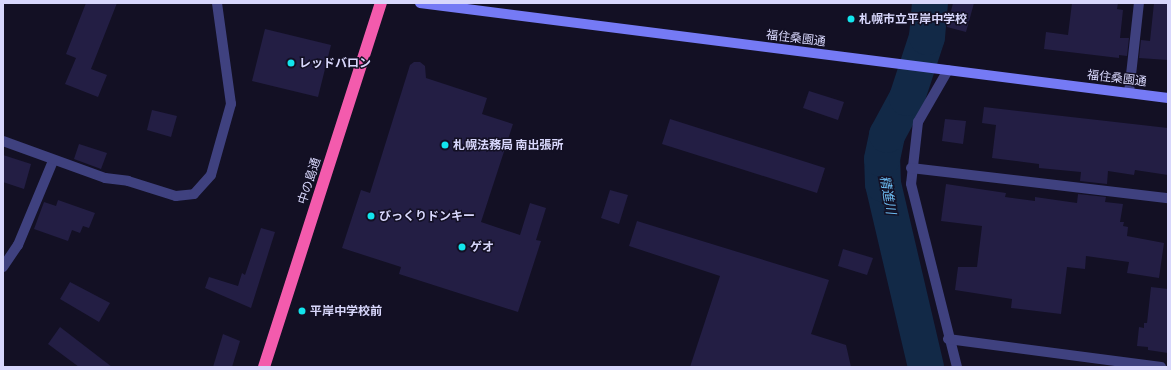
<!DOCTYPE html>
<meta charset="utf-8">
<style>
body{margin:0}
#map{position:relative;width:1171px;height:370px;overflow:hidden;background:#131024;font-family:"PT Sans Narrow","Noto Sans JP",sans-serif}
div>[style]{position:absolute}
.river>*{height:36px;margin:-18px;padding:0 18px;transform-origin:18px;border-radius:18px;background:#122947}
.building>*{inset:0;background:#231e44}
.lane>*{height:10px;margin:-5px;padding:0 5px;transform-origin:5px;border-radius:5px;background:#3f417f}
.street>*{height:10px;margin:-5px;padding:0 5px;transform-origin:5px;border-radius:5px;background:#3f417f}
.secondary>*{height:10px;margin:-5px;padding:0 5px;transform-origin:5px;border-radius:5px;background:#757af5}
.highway>*{height:12px;margin:-6px;padding:0 6px;transform-origin:6px;border-radius:6px;background:#f35bad}
.dots>*{width:11px;height:11px;translate:-50% -50%;box-sizing:border-box;border:2px solid #131024;border-radius:50%}
span{translate:-50% -50%;white-space:nowrap;text-align:center;line-height:1.15;-webkit-text-stroke:3px #131024;paint-order:stroke}
.poi-label{font-size:12px;color:#d8d7fc;font-weight:700}
.left{translate:0 -50%;text-align:left}
.street-label{font-size:12px;color:#d8d7fc}
.water-label{font-size:13px;color:#6dbef4;font-style:italic}
.frame{position:absolute;inset:0;border:4px solid #d8d7fc;pointer-events:none}
</style>
<div id="map">
<div class="river">
<i style="left:926px;top:367px;width:188px;rotate:-103.2deg"></i>
<i style="left:883px;top:184px;width:25px;rotate:-92deg"></i>
<i style="left:882px;top:159px;width:25px;rotate:-78deg"></i>
<i style="left:887px;top:135px;width:42px;rotate:-61.6deg"></i>
<i style="left:907px;top:98px;width:64px;rotate:-71.8deg"></i>
<i style="left:927px;top:37px;width:34px;rotate:-85deg"></i>
</div>
<div class="building">
<i style="clip-path:polygon(86px 3px,117px 3px,91px 69px,107px 75px,98px 97px,65px 84px,76px 58px,66px 54px)"></i>
<i style="clip-path:polygon(953px 3px,974px 3px,966px 32px,947px 27px)"></i>
<i style="clip-path:polygon(1072px 3px,1118px 3px,1117px 9px,1123px 10px,1120px 38px,1129px 38px,1127px 56px,1119px 55px,1119px 58px,1044px 49px,1046px 32px,1068px 35px)"></i>
<i style="clip-path:polygon(1154px 3px,1168px 3px,1168px 60px,1139px 58px,1141px 40px,1150px 41px)"></i>
<i style="clip-path:polygon(265px 29px,331px 45px,318px 97px,252px 81px)"></i>
<i style="clip-path:polygon(414px 62px,420px 62px,425px 66px,426px 78px,487px 98px,482px 114px,513px 124px,481px 222px,520px 235px,530px 203px,546px 208px,536px 240px,541px 241px,518px 312px,399px 274px,401px 267px,342px 248px,361px 190px,370px 193px,410px 65px)"></i>
<i style="clip-path:polygon(809px 91px,844px 102px,838px 120px,803px 108px)"></i>
<i style="clip-path:polygon(984px 107px,1168px 128px,1168px 175px,1135px 170px,1134px 175px,1108px 171px,1107px 184px,1080px 181px,1081px 172px,1039px 168px,1039px 164px,992px 158px,996px 125px,982px 123px)"></i>
<i style="clip-path:polygon(152px 110px,177px 116px,171px 137px,147px 130px)"></i>
<i style="clip-path:polygon(670px 119px,825px 168px,817px 193px,662px 144px)"></i>
<i style="clip-path:polygon(945px 119px,966px 121px,963px 144px,942px 141px)"></i>
<i style="clip-path:polygon(79px 144px,107px 153px,101px 169px,74px 159px)"></i>
<i style="clip-path:polygon(3px 155px,31px 164px,24px 189px,3px 182px)"></i>
<i style="clip-path:polygon(946px 184px,1006px 193px,1005px 197px,1035px 201px,1035px 197px,1077px 203px,1078px 194px,1106px 197px,1105px 202px,1123px 204px,1120px 222px,1124px 222px,1123px 226px,1128px 227px,1127px 236px,1164px 243px,1159px 278px,1127px 273px,1129px 262px,1086px 256px,1085px 269px,1067px 267px,1061px 314px,1011px 308px,1012px 299px,955px 290px,958px 267px,977px 267px,982px 226px,941px 221px)"></i>
<i style="clip-path:polygon(610px 190px,628px 195px,619px 224px,601px 218px)"></i>
<i style="clip-path:polygon(58px 200px,95px 213px,89px 228px,83px 226px,80px 233px,72px 230px,68px 241px,34px 229px,44px 202px,56px 206px)"></i>
<i style="clip-path:polygon(637px 221px,829px 280px,811px 334px,846px 345px,851px 367px,690px 367px,720px 276px,629px 246px)"></i>
<i style="clip-path:polygon(261px 228px,275px 232px,251px 308px,205px 288px,209px 277px,238px 286px,242px 273px,245px 275px)"></i>
<i style="clip-path:polygon(843px 249px,873px 258px,867px 275px,838px 266px)"></i>
<i style="clip-path:polygon(70px 282px,110px 303px,99px 322px,60px 299px)"></i>
<i style="clip-path:polygon(1151px 287px,1168px 289px,1168px 353px,1148px 350px,1148px 347px,1137px 346px,1139px 327px,1144px 328px,1144px 323px,1147px 323px)"></i>
<i style="clip-path:polygon(60px 327px,112px 367px,79px 367px,48px 344px)"></i>
<i style="clip-path:polygon(223px 334px,240px 341px,232px 367px,213px 367px)"></i>
</div>
<div class="lane">
<i style="left:3px;top:267px;width:27px;rotate:-56deg"></i>
<i style="left:18px;top:245px;width:91px;rotate:-67.4deg"></i>
</div>
<div class="street">
<i style="left:948px;top:70px;width:60px;rotate:120deg"></i>
<i style="left:918px;top:122px;width:62px;rotate:96.4deg"></i>
<i style="left:911px;top:184px;width:189px;rotate:75.9deg"></i>
<i style="left:1129px;top:93px;width:91px;rotate:-83.7deg"></i>
<i style="left:3px;top:141px;width:109px;rotate:19.9deg"></i>
<i style="left:105px;top:178px;width:23px;rotate:7deg"></i>
<i style="left:128px;top:181px;width:50px;rotate:17.4deg"></i>
<i style="left:176px;top:196px;width:18px;rotate:-6deg"></i>
<i style="left:194px;top:194px;width:25px;rotate:-48deg"></i>
<i style="left:211px;top:175px;width:74px;rotate:-74.3deg"></i>
<i style="left:231px;top:104px;width:102px;rotate:-97.9deg"></i>
<i style="left:911px;top:168px;width:259px;rotate:6.7deg"></i>
<i style="left:948px;top:339px;width:215px;rotate:7.5deg"></i>
</div>
<div class="secondary">
<i style="left:420px;top:3px;width:754px;rotate:7.24deg"></i>
</div>
<div class="highway">
<i style="left:264px;top:367px;width:382px;rotate:-72.2deg"></i>
</div>
<div class="dots">
<i style="left:851px;top:19px;background:#12e5ed"></i>
<i style="left:291px;top:63px;background:#12e5ed"></i>
<i style="left:445px;top:145px;background:#12e5ed"></i>
<i style="left:371px;top:216px;background:#12e5ed"></i>
<i style="left:462px;top:247px;background:#12e5ed"></i>
<i style="left:302px;top:311px;background:#12e5ed"></i>
</div>
<div class="poi-label">
<span class="left" style="left:859px;top:19px">札幌市立平岸中学校</span>
<span class="left" style="left:299px;top:63px">レッドバロン</span>
<span class="left" style="left:453px;top:145px">札幌法務局 南出張所</span>
<span class="left" style="left:379px;top:216px">びっくりドンキー</span>
<span class="left" style="left:470px;top:247px">ゲオ</span>
<span class="left" style="left:310px;top:311px">平岸中学校前</span>
</div>
<div class="street-label">
<span style="left:796px;top:38px;rotate:7deg">福住桑園通</span>
<span style="left:1117px;top:78px;rotate:7deg">福住桑園通</span>
<span style="left:309px;top:181px;rotate:-72deg">中の島通</span>
</div>
<div class="water-label">
<span style="left:887px;top:195px;rotate:80deg">精進川</span>
</div>
<div class="frame"></div>
</div>
